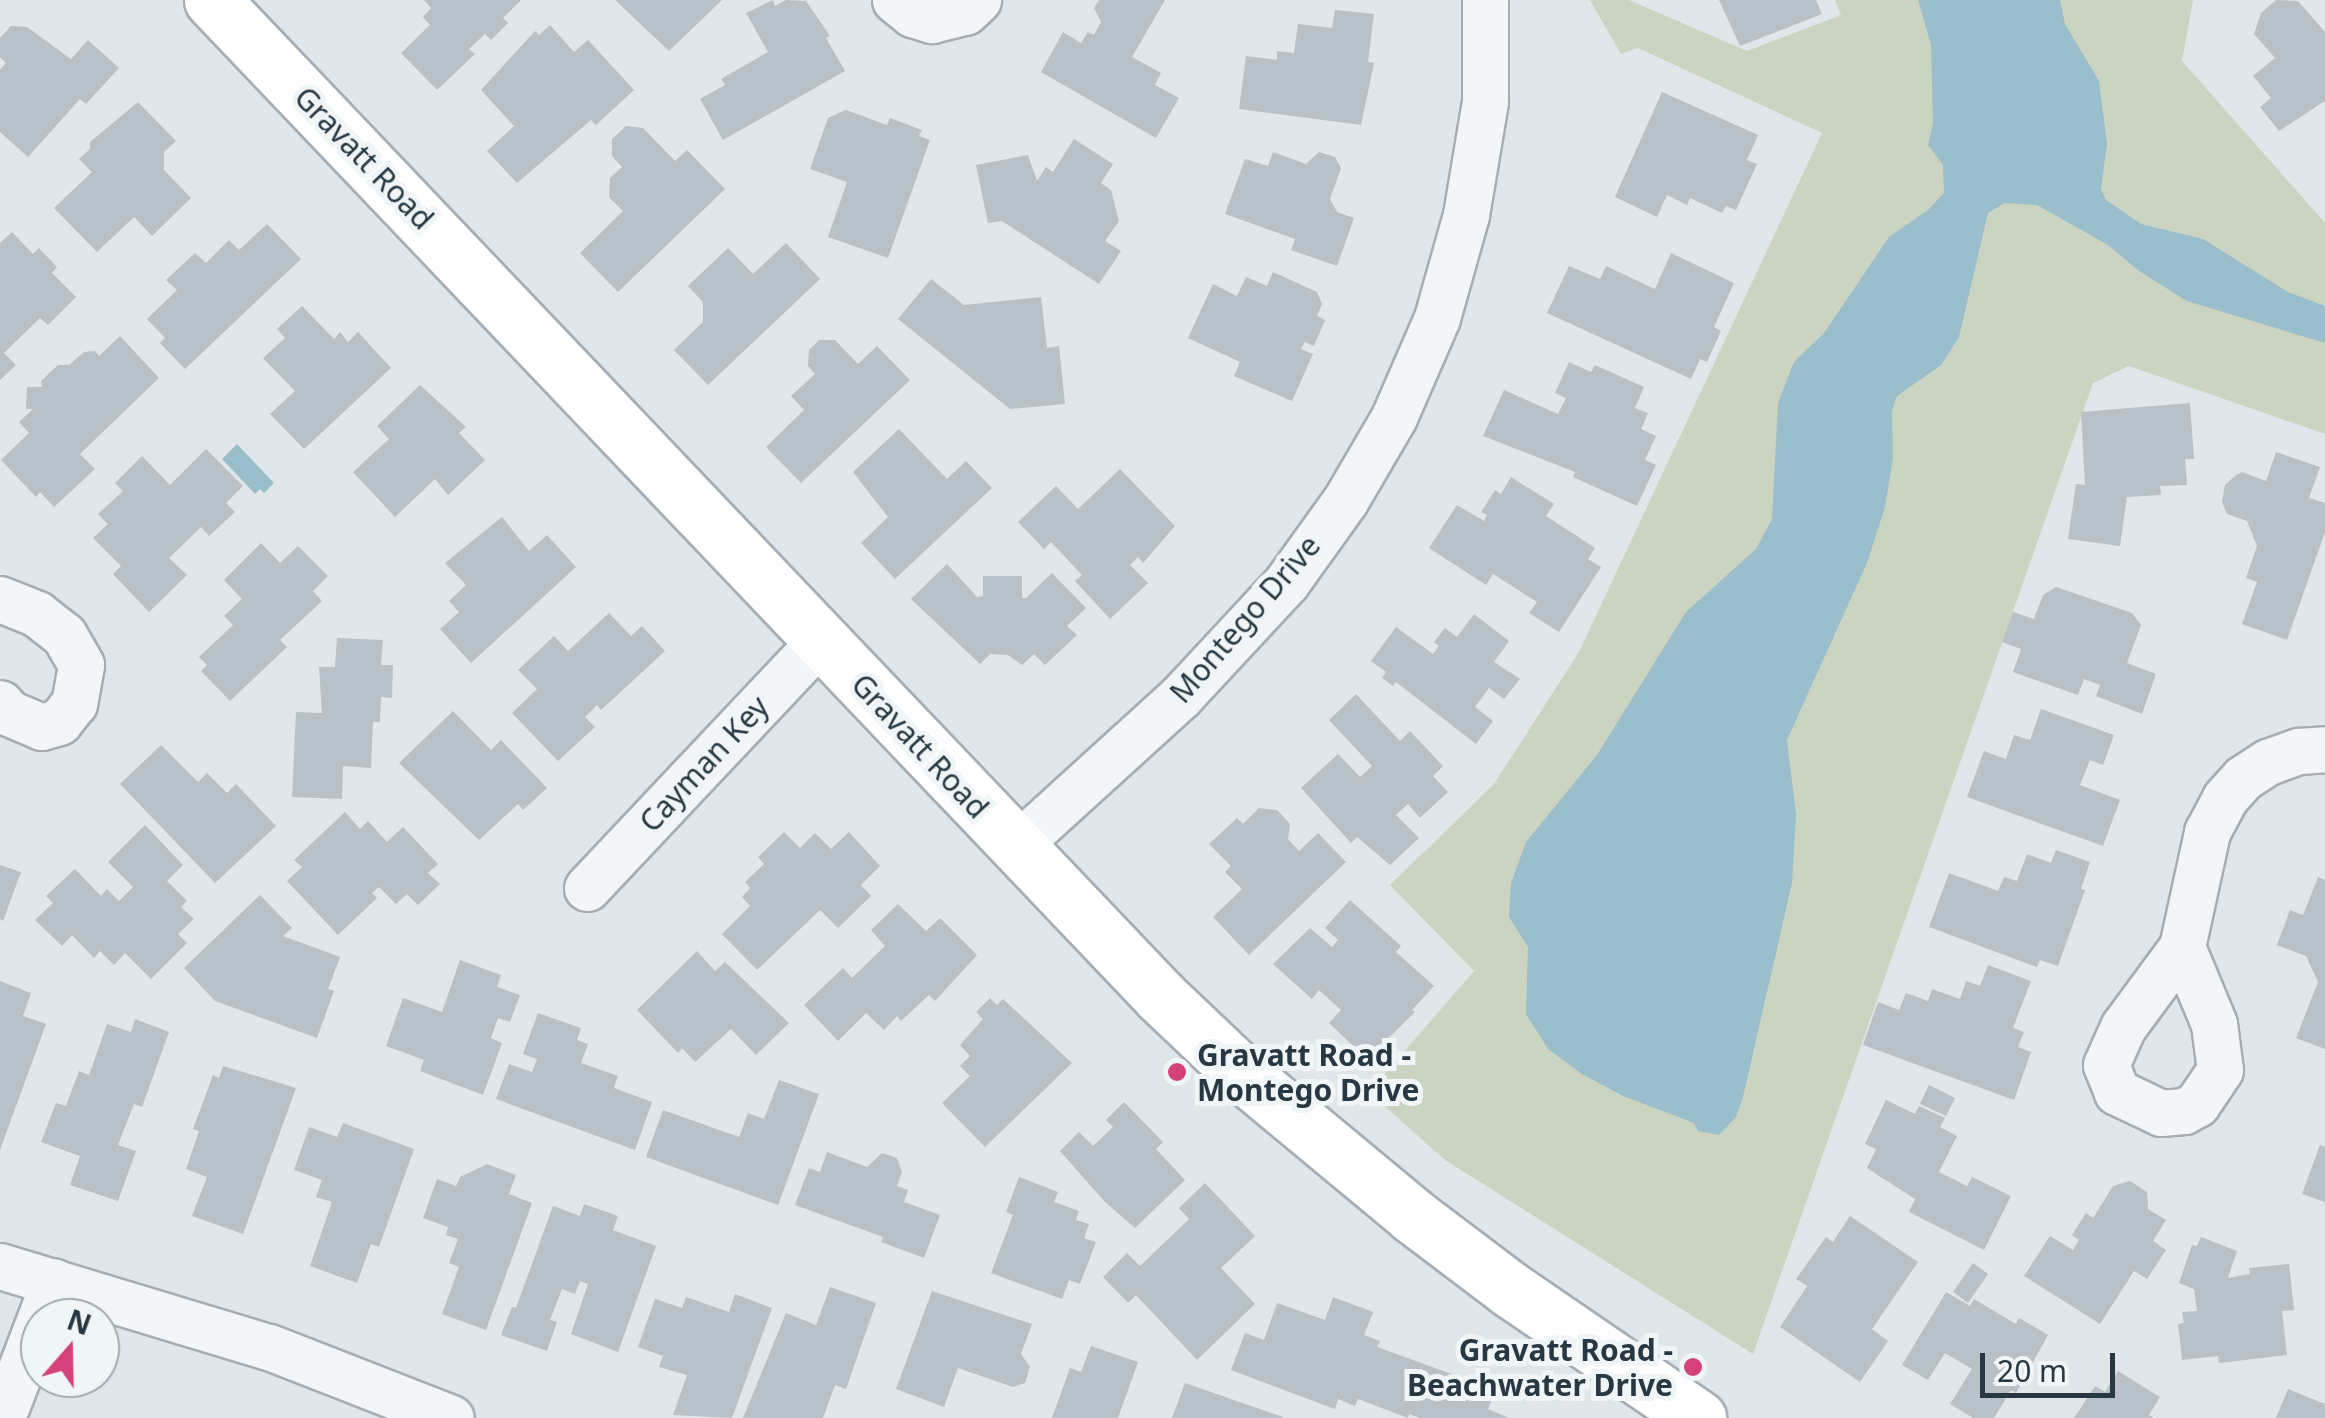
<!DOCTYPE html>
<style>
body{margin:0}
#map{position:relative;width:2325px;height:1418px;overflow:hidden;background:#e0e6ea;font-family:"Noto Sans",sans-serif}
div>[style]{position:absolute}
.green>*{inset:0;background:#cbd4c1}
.water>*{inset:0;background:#9abecb}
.building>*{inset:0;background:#b7c1c7}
.roads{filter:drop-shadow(2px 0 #a5aeb4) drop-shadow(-2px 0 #a5aeb4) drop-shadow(0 2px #a5aeb4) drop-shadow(0 -2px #a5aeb4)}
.street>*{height:45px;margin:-22.5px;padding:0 22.5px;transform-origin:22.5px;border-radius:22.5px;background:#f3f6f8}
.secondary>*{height:55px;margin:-27.5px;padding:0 27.5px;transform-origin:27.5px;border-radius:27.5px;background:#fff}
.dots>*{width:28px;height:28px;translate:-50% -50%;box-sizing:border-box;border:5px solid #f0f5f7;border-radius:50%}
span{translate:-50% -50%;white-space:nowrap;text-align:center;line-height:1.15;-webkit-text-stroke:10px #f0f5f7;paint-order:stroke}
.street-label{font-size:30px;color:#283842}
.poi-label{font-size:30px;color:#283842;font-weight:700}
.left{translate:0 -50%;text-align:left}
.right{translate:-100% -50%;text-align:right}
.north{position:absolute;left:20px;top:1298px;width:100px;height:100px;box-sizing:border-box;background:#f0f5f7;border:2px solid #a0a9af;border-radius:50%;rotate:20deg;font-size:28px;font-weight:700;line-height:40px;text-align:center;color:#283842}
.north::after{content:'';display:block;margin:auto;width:35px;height:45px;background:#d4417b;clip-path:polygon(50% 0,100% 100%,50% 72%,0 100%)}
.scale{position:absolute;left:1980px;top:1353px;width:135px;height:45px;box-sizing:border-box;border:5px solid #283842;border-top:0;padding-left:12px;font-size:30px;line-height:35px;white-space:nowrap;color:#283842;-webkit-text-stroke:8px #f0f5f7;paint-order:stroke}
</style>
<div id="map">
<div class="green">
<i style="clip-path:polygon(1590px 0,1629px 0,1747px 51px,1841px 15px,1835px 0,2193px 0,2182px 61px,2325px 223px,2325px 434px,2129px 366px,2093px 383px,1753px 1354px,1445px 1160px,1369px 1092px,1474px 971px,1390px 885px,1494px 784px,1579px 652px,1822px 133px,1638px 48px,1621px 54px)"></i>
</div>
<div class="water">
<i style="clip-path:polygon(1918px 0,2060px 0,2065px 24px,2099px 81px,2107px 144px,2101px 189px,2106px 200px,2141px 224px,2203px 239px,2288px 292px,2325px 306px,2325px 343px,2187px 301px,2139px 271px,2108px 245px,2037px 205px,2005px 203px,1988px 213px,1959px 337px,1941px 365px,1897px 396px,1892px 411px,1893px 458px,1885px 507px,1867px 563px,1787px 740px,1796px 814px,1792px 883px,1743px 1097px,1736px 1117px,1719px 1135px,1698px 1131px,1694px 1123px,1623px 1096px,1582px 1074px,1548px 1049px,1526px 1014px,1528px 947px,1509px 917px,1511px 883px,1526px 842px,1597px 755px,1686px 612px,1756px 549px,1772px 519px,1778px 403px,1794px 362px,1824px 333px,1889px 237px,1928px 210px,1944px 193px,1943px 165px,1928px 145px,1933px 123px,1931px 45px)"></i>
<i style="clip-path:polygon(237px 444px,274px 483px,264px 493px,260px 489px,255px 494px,222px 459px)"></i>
</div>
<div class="building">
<i style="clip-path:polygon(424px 0,521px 0,503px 18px,508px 23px,491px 40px,485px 34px,469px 49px,475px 54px,437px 90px,401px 53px,430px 25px,423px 17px,431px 8px)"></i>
<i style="clip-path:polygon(615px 0,722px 0,669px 51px)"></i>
<i style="clip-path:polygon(773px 0,775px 6px,786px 0,806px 1px,830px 36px,826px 38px,845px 71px,723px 140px,700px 99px,725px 85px,721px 79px,768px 52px,746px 13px)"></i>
<i style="clip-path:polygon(1099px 0,1165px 0,1132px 57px,1161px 73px,1155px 85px,1179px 98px,1156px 138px,1041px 72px,1063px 32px,1081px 43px,1088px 32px,1094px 35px,1101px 22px,1094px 8px)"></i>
<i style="clip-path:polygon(1719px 0,1816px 0,1822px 14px,1740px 46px)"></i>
<i style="clip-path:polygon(2276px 0,2298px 1px,2325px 32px,2325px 101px,2279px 131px,2260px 107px,2271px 98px,2253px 76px,2275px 58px,2254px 34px,2261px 13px)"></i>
<i style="clip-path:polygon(1335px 10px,1374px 14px,1368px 62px,1374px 63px,1361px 125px,1239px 109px,1246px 56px,1277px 60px,1277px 51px,1294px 53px,1298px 24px,1332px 28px)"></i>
<i style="clip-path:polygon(550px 25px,574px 52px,588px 40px,634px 90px,596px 125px,591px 120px,517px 183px,487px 151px,514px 126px,481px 90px,535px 31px,539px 35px)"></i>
<i style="clip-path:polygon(11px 26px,27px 27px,71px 59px,88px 40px,119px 68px,86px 104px,80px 99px,28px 157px,0 132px,0 70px,6px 63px,0 57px,0 38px)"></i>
<i style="clip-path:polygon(1662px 92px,1758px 135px,1747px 160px,1757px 164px,1736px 210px,1726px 206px,1722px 213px,1690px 198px,1687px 205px,1667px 195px,1657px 217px,1615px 197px)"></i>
<i style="clip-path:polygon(138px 102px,176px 141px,164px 152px,164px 170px,191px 198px,152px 236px,134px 217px,97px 252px,54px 208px,92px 172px,79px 159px,90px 149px,90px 142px)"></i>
<i style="clip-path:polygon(846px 110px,887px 125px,890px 118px,922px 130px,919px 136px,930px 140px,888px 258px,828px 237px,847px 182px,810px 169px,828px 118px)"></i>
<i style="clip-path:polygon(626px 126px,643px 128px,675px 161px,687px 150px,725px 189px,618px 292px,580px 253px,623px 211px,609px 197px,610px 178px,622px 167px,612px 156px,612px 139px)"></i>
<i style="clip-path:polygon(1074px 139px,1113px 164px,1101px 183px,1111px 190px,1119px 221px,1105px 241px,1121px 251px,1099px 284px,1002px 221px,988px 223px,976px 165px,1028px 155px,1037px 181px,1046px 167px,1053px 172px)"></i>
<i style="clip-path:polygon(1273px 152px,1306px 164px,1319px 152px,1335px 157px,1341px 168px,1330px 199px,1337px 212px,1354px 218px,1337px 266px,1291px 250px,1295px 239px,1225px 214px,1245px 159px,1268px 166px)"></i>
<i style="clip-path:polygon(267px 224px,301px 259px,185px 369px,160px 343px,165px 338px,147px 319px,177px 290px,166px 280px,195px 253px,206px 263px,229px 240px,239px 250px)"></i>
<i style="clip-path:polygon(12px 232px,33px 254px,39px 248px,57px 267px,52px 273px,76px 297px,48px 325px,40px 318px,4px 353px,16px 365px,0 380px,0 243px)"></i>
<i style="clip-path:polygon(786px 243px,820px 279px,708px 385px,674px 350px,703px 322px,703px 302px,688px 286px,728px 248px,753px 274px)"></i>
<i style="clip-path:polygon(1671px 253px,1734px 283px,1714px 327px,1721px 331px,1707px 362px,1700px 359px,1691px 379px,1547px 313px,1569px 266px,1600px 279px,1606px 266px,1655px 289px)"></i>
<i style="clip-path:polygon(1273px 272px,1317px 292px,1322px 304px,1317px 316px,1325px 320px,1314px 346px,1305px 342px,1301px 349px,1313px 354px,1292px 401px,1234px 376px,1240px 362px,1188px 338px,1213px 284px,1237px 296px,1246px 277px,1267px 286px)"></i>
<i style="clip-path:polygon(931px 279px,964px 305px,1041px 297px,1047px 348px,1059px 346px,1065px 404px,1010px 409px,898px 319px)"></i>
<i style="clip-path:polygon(302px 306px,334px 339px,340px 332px,348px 342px,358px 332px,391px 368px,304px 449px,270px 414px,295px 391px,263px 358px,285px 338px,277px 329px)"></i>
<i style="clip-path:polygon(120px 336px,159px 378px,80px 454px,95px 469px,54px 507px,40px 492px,36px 497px,1px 460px,29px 433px,19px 422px,33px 409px,26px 409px,27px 387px,42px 387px,41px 381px,58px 365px,69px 365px,84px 352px,95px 351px,99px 356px)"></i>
<i style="clip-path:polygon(819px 340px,835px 340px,858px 364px,877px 346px,910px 380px,801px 483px,766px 447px,804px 410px,791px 396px,815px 374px,808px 366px,809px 350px)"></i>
<i style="clip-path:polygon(1569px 362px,1591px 372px,1595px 365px,1644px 387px,1635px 408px,1648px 413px,1641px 429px,1656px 436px,1645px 460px,1656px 465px,1637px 506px,1573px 477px,1575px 472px,1483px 436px,1504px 390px,1558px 414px,1566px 398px,1555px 393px)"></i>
<i style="clip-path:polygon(420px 385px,466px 427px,459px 433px,485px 460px,448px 495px,435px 479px,395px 517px,353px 472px,389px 439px,377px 426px)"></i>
<i style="clip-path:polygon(2190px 403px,2194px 459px,2185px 459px,2187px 485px,2160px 486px,2161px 495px,2127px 497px,2120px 546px,2068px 539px,2076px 484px,2085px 485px,2081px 412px)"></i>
<i style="clip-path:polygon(899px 429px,947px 479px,966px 461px,992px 488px,895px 579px,861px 543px,888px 517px,853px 472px)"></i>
<i style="clip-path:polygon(206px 449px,243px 486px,226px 503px,235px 512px,209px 536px,201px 527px,169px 558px,187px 575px,149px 612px,113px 574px,121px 566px,93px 538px,108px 524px,98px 514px,123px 491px,115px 483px,142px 456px,170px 485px)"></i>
<i style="clip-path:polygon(2276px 452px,2320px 467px,2309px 498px,2325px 503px,2325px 532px,2287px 640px,2242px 624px,2257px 582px,2246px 578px,2257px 546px,2247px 521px,2227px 514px,2222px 502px,2225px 485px,2236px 475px,2242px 472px,2266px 481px)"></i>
<i style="clip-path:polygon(1120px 469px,1175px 526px,1143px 563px,1138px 557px,1130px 565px,1148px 583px,1110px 619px,1075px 581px,1082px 575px,1051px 542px,1044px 549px,1018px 522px,1056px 486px,1078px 509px)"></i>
<i style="clip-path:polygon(1511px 477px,1554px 504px,1546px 516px,1595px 548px,1588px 559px,1601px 567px,1559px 632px,1529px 613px,1537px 602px,1493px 574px,1486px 585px,1429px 548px,1457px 505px,1484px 521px,1487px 515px,1481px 512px,1495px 490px,1501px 494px)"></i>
<i style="clip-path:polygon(502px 517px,529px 551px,547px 535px,576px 567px,471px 663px,440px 629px,459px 612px,449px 601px,466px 585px,445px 563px)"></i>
<i style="clip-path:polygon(261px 543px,280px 563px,298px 546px,328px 576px,313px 591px,322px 601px,280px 640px,287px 647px,230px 701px,201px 671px,207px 665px,199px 657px,233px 625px,224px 616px,242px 599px,224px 580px)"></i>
<i style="clip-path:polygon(947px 564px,977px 597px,983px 596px,983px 576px,1022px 576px,1022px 598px,1026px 598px,1052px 573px,1086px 608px,1067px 626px,1077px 635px,1045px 665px,1034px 654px,1022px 665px,1008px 655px,990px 654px,980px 664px,911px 599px)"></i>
<i style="clip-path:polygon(2056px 587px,2132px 613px,2141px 625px,2127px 663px,2156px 674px,2142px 714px,2096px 696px,2100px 685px,2084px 679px,2078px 695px,2013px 672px,2021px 649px,2002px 642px,2013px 612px,2034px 619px,2043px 595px)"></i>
<i style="clip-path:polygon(609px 613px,631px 636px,642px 626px,665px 651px,601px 710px,597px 705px,585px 717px,595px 727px,558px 761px,512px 713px,537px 689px,518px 670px,554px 636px,568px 651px)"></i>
<i style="clip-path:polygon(1474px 614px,1509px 641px,1494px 662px,1520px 679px,1504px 699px,1489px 688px,1475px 707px,1493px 721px,1476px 744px,1396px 682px,1393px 686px,1382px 678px,1386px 672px,1371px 661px,1396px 627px,1433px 654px,1439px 646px,1434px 642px,1445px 628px,1457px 637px)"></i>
<i style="clip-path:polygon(337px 638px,383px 640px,381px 665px,393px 665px,392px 698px,381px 697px,380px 722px,373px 722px,371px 768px,343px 766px,342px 799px,292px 797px,296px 712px,322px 713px,319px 667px,335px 667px)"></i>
<i style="clip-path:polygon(1356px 694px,1400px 741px,1410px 731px,1443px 766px,1433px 776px,1448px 792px,1420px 818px,1408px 804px,1396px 815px,1419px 838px,1390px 865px,1357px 837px,1351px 843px,1301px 788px,1338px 754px,1360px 777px,1372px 766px,1329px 720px)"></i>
<i style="clip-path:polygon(2041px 709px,2114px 735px,2103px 765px,2090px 760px,2080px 785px,2120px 800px,2103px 846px,1967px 797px,1984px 751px,2006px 759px,2014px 735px,2030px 740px)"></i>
<i style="clip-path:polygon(453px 711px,491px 750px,501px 740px,547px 788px,523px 810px,518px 804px,479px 840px,399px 763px)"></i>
<i style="clip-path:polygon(161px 745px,198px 782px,207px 773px,227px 793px,236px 784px,276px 826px,215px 883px,120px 784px)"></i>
<i style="clip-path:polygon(1259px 808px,1277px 810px,1290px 824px,1288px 839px,1299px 851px,1318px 833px,1346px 862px,1249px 955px,1213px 917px,1242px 889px,1225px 872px,1231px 866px,1209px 844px,1237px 818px,1243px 824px)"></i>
<i style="clip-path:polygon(345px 812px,360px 829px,368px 821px,387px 842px,403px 827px,438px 864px,428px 873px,440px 884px,418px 905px,407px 894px,396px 904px,379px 887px,372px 893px,377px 898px,338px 935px,287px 881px,302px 867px,294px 860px)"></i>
<i style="clip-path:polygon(145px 825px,183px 865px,167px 881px,187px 901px,181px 907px,194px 919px,178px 934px,187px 943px,151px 979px,125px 953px,114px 965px,100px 951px,94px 958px,72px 935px,62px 946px,35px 920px,53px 903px,46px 896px,75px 869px,101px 896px,107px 889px,119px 901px,133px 887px,108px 862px)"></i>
<i style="clip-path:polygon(784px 832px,800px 848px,815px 833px,831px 849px,849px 832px,880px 866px,861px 885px,871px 896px,838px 928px,820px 910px,757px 970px,722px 934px,750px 906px,742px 897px,750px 888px,745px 882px,764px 864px,758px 857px)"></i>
<i style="clip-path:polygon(2056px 850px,2090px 862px,2081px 889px,2085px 890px,2058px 966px,2040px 960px,2037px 967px,1929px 927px,1949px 873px,1998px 891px,2004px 877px,2017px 881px,2027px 854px,2051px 863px)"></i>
<i style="clip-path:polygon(0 865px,21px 872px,3px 921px,0 919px)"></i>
<i style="clip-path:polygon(2318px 877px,2325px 880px,2325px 1049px,2296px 1038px,2318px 982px,2306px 956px,2277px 945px,2290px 910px,2303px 915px)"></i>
<i style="clip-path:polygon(260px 895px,292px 928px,283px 936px,340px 957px,328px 989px,334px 991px,317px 1038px,215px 1001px,184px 968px)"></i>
<i style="clip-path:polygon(1350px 900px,1401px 946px,1396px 952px,1434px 986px,1412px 1010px,1415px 1012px,1367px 1059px,1329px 1023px,1341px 1010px,1319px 990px,1312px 999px,1273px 964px,1310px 928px,1332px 947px,1338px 940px,1325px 928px)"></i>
<i style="clip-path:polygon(898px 904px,926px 931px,940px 918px,977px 955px,935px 1001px,929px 995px,901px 1021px,897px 1016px,884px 1030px,866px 1013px,838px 1041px,804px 1005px,843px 968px,852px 978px,885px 946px,871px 930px)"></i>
<i style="clip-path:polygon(697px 951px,715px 971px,725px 962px,789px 1023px,756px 1055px,731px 1029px,695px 1062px,682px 1048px,678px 1053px,637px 1010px)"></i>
<i style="clip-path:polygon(460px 960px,501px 975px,497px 987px,520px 995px,510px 1022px,498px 1018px,491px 1038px,502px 1043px,483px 1095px,420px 1071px,424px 1060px,386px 1046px,403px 998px,442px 1012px)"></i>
<i style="clip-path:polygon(1988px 965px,2031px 981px,2013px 1028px,2024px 1032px,2018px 1047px,2031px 1052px,2014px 1100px,1863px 1045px,1878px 1002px,1899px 1010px,1906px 993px,1928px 1001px,1932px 989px,1960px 999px,1966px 981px,1980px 986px)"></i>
<i style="clip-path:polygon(0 981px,31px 993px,23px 1016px,46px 1024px,0 1150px)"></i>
<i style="clip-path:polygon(990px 998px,997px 1005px,1003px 999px,1072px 1063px,985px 1147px,942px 1103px,970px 1076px,960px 1066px,970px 1056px,960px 1045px,983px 1019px,976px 1012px)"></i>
<i style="clip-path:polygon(538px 1013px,581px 1028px,577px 1040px,588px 1044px,581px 1063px,618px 1076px,614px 1088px,652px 1102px,635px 1150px,496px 1099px,509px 1064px,532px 1072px,537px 1059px,523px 1054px)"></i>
<i style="clip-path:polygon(135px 1019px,169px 1032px,142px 1107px,134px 1104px,118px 1145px,136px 1151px,118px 1201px,70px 1185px,80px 1156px,41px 1142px,56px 1103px,66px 1106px,79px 1071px,89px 1075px,107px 1024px,131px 1032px)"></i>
<i style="clip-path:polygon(223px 1066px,296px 1088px,243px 1234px,192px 1216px,207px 1177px,186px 1169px,199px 1131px,193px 1129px,213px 1075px,219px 1078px)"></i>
<i style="clip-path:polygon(779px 1080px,819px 1094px,778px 1205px,646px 1157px,663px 1110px,739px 1137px,748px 1113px,764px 1119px)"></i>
<i style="clip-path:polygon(1929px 1085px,1955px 1098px,1946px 1116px,1920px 1104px)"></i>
<i style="clip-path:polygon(1886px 1100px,1915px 1114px,1919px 1106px,1945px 1118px,1940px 1127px,1957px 1136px,1939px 1172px,1967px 1186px,1972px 1177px,2011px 1196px,1984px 1250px,1909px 1212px,1915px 1199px,1867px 1168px,1876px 1149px,1865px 1144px)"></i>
<i style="clip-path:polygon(1124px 1102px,1163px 1142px,1156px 1149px,1185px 1180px,1135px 1228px,1104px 1201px,1060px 1151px,1079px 1132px,1093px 1146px,1113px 1127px,1106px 1120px)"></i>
<i style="clip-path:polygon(343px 1123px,414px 1149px,379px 1247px,371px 1244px,357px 1283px,310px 1266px,332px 1202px,316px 1197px,322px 1180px,294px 1170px,309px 1127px,337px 1137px)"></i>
<i style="clip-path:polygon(2320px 1145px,2325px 1147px,2325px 1202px,2302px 1194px)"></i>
<i style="clip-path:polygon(827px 1152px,867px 1167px,882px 1153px,897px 1158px,902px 1172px,897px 1186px,908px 1190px,904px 1202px,940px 1215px,924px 1258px,881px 1242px,883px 1237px,795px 1205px,809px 1168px,820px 1172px)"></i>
<i style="clip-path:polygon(487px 1164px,516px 1175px,509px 1194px,532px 1203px,486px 1330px,442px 1314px,459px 1267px,449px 1263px,458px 1239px,446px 1235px,448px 1227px,423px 1218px,437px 1179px,456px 1186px,460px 1177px)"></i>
<i style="clip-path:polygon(1019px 1177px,1058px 1192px,1054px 1202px,1079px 1211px,1076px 1220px,1089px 1224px,1084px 1238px,1096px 1242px,1080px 1284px,1069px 1280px,1062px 1299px,991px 1273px,1013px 1215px,1006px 1212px)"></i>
<i style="clip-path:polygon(2130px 1181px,2147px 1192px,2148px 1209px,2166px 1220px,2153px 1241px,2166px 1250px,2147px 1279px,2134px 1271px,2100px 1324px,2024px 1276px,2050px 1236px,2073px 1250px,2079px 1240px,2072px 1235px,2086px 1213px,2093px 1218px,2113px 1186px)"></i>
<i style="clip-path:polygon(1205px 1183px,1255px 1236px,1221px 1268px,1255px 1304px,1197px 1360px,1136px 1295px,1128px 1303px,1103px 1277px,1127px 1253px,1140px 1266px,1189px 1219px,1179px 1208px)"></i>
<i style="clip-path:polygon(584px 1204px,618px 1216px,613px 1230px,656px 1246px,618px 1352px,571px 1334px,588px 1284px,580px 1281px,575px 1294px,562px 1289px,550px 1320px,557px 1322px,547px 1351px,501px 1335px,512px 1307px,516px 1308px,553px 1206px,580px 1216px)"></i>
<i style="clip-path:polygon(1850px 1216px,1918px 1262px,1872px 1329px,1888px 1341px,1860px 1382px,1780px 1327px,1807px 1286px,1796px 1279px,1826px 1237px,1833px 1242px)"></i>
<i style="clip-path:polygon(2201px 1237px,2237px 1251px,2228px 1278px,2250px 1274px,2249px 1268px,2289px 1264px,2294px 1310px,2282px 1311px,2287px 1355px,2219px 1363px,2218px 1356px,2182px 1360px,2178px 1324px,2184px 1323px,2182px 1312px,2197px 1311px,2194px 1289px,2179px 1283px,2192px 1245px,2197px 1246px)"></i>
<i style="clip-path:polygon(1973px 1263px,1988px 1274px,1968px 1303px,1953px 1292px)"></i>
<i style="clip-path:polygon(830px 1287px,876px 1303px,846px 1389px,835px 1385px,823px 1418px,743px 1418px,786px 1313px,816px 1325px)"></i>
<i style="clip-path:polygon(932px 1291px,1032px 1324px,1021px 1354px,1030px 1367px,1025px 1383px,1013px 1387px,958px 1368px,944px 1407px,896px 1389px)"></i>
<i style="clip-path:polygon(1946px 1292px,1970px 1306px,1974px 1299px,2016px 1324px,2019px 1318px,2048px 1335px,2016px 1393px,2011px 1390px,1994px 1418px,1973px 1418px,1950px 1404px,1972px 1369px,1945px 1353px,1928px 1380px,1902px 1365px)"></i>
<i style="clip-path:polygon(735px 1294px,772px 1308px,732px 1418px,673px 1415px,687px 1375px,659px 1367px,663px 1356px,638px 1347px,655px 1299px,682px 1308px,686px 1297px,729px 1312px)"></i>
<i style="clip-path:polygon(1333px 1297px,1373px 1312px,1364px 1335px,1380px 1341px,1377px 1347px,1496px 1390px,1488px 1409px,1509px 1418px,1420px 1418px,1409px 1414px,1408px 1418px,1358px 1399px,1355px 1406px,1338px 1399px,1335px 1409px,1231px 1370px,1245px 1333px,1264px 1340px,1277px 1303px,1325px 1320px)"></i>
<i style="clip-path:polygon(1091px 1346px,1138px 1362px,1118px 1418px,1052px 1418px,1070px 1368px,1081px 1372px)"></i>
<i style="clip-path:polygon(2118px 1371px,2160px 1397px,2149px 1415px,2154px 1418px,2074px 1418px,2095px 1386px,2105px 1392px)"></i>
<i style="clip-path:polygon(1185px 1383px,1283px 1417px,1283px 1418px,1172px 1418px)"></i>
<i style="clip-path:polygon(2288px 1389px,2325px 1404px,2325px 1418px,2276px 1418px)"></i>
</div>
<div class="roads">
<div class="street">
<i style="left:895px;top:0;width:22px;rotate:39deg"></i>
<i style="left:912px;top:14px;width:21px;rotate:17deg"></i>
<i style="left:932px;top:20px;width:34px;rotate:-14deg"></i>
<i style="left:965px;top:12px;width:18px;rotate:-43deg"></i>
<i style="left:0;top:599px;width:40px;rotate:22deg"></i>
<i style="left:37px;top:614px;width:34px;rotate:38deg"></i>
<i style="left:64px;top:635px;width:34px;rotate:60deg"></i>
<i style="left:81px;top:665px;width:39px;rotate:100deg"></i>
<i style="left:74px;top:703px;width:24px;rotate:128deg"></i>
<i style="left:59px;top:722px;width:18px;rotate:164deg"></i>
<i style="left:42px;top:727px;width:36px;rotate:-157deg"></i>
<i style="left:9px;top:713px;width:13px;rotate:-132deg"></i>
<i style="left:1015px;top:847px;width:223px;rotate:-42.3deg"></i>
<i style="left:1180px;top:697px;width:156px;rotate:-47.1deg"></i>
<i style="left:1286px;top:583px;width:101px;rotate:-54.3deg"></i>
<i style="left:1345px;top:501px;width:97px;rotate:-59.7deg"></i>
<i style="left:1394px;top:417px;width:108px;rotate:-66.5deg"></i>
<i style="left:1437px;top:318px;width:107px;rotate:-74.3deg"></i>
<i style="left:1466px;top:215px;width:116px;rotate:-80.5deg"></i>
<i style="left:1485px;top:101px;width:101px;rotate:-90deg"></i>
<i style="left:587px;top:888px;width:341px;rotate:-46.7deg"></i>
<i style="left:2182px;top:947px;width:83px;rotate:67.4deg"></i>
<i style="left:2214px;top:1024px;width:46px;rotate:82.6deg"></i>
<i style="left:2220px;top:1070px;width:41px;rotate:124.1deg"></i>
<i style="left:2197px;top:1104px;width:15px;rotate:152deg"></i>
<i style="left:2184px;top:1111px;width:23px;rotate:175deg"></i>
<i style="left:2161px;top:1113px;width:49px;rotate:-154.5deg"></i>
<i style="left:2117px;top:1092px;width:29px;rotate:-112deg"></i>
<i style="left:2106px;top:1065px;width:42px;rotate:-65.9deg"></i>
<i style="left:2123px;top:1027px;width:99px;rotate:-53.6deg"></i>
<i style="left:2182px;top:947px;width:118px;rotate:-77.7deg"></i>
<i style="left:2207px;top:832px;width:38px;rotate:-62deg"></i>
<i style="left:2225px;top:798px;width:27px;rotate:-48deg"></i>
<i style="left:2243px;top:778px;width:30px;rotate:-33deg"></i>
<i style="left:2268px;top:762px;width:33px;rotate:-20deg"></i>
<i style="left:2299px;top:751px;width:26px;rotate:-4deg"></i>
<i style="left:0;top:1266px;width:281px;rotate:16.8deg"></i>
<i style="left:269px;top:1347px;width:195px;rotate:21.3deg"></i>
<i style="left:2px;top:1418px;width:146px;rotate:-69.1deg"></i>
</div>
<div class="secondary">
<i style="left:212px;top:0;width:1376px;rotate:46.41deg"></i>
<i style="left:1161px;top:997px;width:110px;rotate:43.5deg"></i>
<i style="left:1241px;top:1073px;width:224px;rotate:39.7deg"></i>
<i style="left:1413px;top:1216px;width:123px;rotate:37.1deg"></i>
<i style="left:1511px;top:1290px;width:227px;rotate:34.4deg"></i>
</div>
</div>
<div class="dots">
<i style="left:1177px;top:1072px;background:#d4417b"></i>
<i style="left:1693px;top:1367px;background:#d4417b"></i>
</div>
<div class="street-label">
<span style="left:364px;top:158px;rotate:46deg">Gravatt Road</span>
<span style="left:1245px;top:619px;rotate:-49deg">Montego Drive</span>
<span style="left:920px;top:746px;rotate:47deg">Gravatt Road</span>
<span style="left:704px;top:764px;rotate:-47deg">Cayman Key</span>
</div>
<div class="poi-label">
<span class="left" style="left:1197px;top:1072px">Gravatt Road -<br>Montego Drive</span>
<span class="right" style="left:1673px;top:1367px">Gravatt Road -<br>Beachwater Drive</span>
</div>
<div class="north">N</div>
<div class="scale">20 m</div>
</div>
